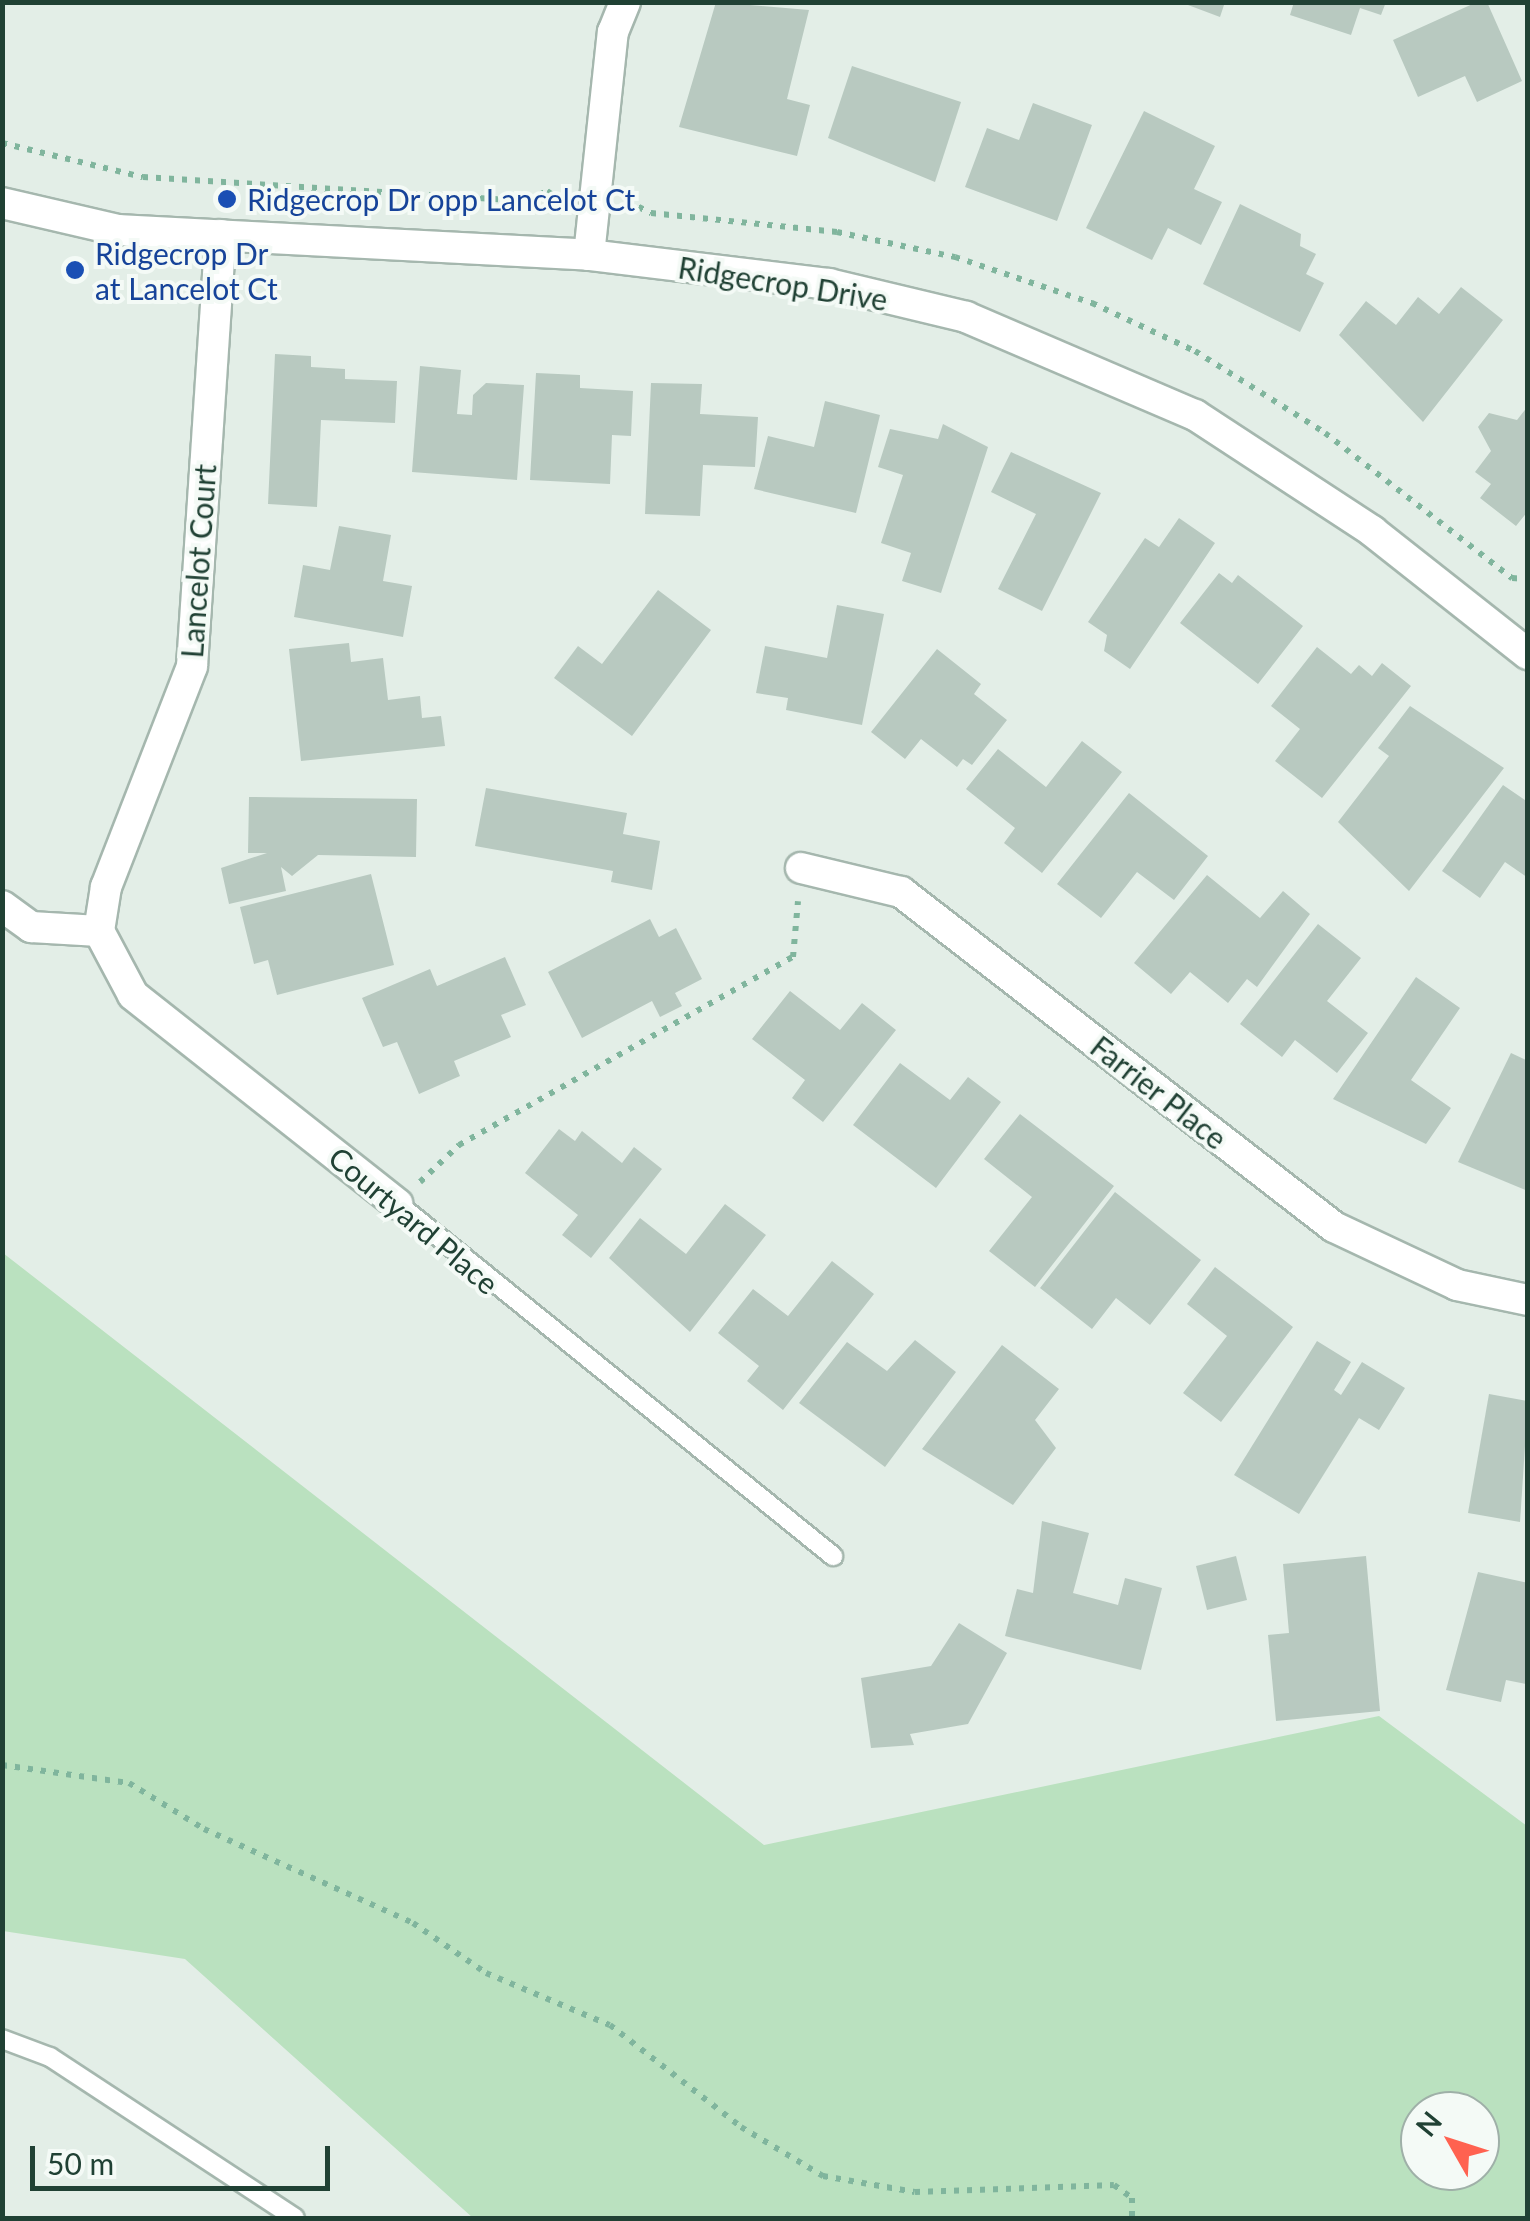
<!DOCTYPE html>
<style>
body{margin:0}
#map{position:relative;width:1530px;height:2221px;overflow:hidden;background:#e3eee7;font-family:Lato,sans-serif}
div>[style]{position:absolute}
.green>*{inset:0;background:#bae1bf}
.building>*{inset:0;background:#b8c9c0}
.path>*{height:6px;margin-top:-3px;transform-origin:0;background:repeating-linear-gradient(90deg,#80b59d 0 5px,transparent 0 13px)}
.roads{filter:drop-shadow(2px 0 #a5b7ae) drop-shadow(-2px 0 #a5b7ae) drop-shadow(0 2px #a5b7ae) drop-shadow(0 -2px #a5b7ae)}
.lane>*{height:18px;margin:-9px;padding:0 9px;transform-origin:9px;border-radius:9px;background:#fff}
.street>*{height:30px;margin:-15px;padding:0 15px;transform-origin:15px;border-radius:15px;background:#fff}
.dots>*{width:28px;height:28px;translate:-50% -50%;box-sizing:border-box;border:5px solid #f4faf6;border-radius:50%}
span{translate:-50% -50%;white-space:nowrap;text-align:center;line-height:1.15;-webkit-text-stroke:8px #f4faf6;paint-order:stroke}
.transit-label{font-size:30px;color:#164399}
.left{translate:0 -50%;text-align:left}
.street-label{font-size:30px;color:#204134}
.frame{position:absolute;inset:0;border:5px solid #204134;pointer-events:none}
.north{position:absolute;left:1400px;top:2091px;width:100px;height:100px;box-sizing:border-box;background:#f4faf6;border:2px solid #9fb0a8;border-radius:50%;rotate:309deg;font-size:28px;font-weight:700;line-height:40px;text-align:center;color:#204134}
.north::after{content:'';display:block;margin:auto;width:35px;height:45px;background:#ff6250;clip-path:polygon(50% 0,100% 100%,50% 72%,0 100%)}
.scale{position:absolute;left:30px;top:2146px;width:300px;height:45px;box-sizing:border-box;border:5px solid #204134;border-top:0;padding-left:12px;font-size:30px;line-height:35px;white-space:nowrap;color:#204134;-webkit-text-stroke:8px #f4faf6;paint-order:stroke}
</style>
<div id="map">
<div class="green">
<i style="clip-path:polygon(evenodd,3px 1253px,764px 1845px,1379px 1716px,1527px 1826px,1527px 2218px,473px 2218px,185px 1959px,3px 1931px,3px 1253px,1420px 2111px,1480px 2111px,1480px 2171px,1420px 2171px,1420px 2111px)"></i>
</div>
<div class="building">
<i style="clip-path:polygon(716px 2px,809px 10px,787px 99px,810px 105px,797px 156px,679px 127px)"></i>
<i style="clip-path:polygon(1180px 2px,1225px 2px,1220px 17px)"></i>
<i style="clip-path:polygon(1294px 2px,1386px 2px,1381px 15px,1360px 8px,1351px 35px,1290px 15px)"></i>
<i style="clip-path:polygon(1477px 2px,1487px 2px,1522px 81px,1477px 102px,1465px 76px,1418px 97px,1393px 40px)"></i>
<i style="clip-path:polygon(852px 66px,961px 102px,935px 182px,828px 138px)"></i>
<i style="clip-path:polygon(1033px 103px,1092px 125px,1057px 221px,965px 187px,987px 128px,1019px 140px)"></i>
<i style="clip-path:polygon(1144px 111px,1215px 146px,1194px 189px,1222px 202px,1201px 245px,1168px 228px,1152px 260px,1086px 228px)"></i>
<i style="clip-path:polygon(1240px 204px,1301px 234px,1300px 246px,1316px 254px,1306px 274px,1324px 283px,1300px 332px,1203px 284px)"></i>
<i style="clip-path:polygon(1461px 287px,1503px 320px,1423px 422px,1339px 335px,1366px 301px,1396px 325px,1418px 297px,1439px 314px)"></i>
<i style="clip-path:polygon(275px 354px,311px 356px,311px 367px,345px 369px,345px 379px,397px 381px,395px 423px,321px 420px,317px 507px,268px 504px)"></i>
<i style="clip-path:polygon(420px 366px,461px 370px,457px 414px,472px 415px,473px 395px,486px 383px,524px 385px,517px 480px,412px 472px)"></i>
<i style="clip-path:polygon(536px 373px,580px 375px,580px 388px,633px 391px,631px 436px,612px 435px,610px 484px,530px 480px)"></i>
<i style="clip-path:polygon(651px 383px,702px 384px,700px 414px,758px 417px,755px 467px,703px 465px,700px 516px,645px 514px)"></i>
<i style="clip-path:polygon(825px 401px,880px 415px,856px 513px,754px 489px,768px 436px,814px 447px)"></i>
<i style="clip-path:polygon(1528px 406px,1528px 511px,1516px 526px,1480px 498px,1491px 484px,1475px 472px,1491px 451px,1478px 427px,1489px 413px,1517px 420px)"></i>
<i style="clip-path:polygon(943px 424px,988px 447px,941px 593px,902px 581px,911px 553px,881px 543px,903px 475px,878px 467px,890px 429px,938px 439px)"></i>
<i style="clip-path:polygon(1011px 452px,1101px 493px,1042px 611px,998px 589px,1036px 514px,991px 492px)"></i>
<i style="clip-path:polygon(1179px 518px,1215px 543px,1130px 669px,1104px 651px,1107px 635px,1088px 622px,1145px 538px,1159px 547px)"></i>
<i style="clip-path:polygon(339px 526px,391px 535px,383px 581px,412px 586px,403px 637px,294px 617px,303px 565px,330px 570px)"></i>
<i style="clip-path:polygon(1219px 573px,1232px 583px,1238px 575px,1303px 626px,1258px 684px,1180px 623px)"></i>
<i style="clip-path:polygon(658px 590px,711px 630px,632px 736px,554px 678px,578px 646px,602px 664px)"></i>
<i style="clip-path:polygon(837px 605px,884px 614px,862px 725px,786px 710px,788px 698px,756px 693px,765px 646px,827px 658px)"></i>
<i style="clip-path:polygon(349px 643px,351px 662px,383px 658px,388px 700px,420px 696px,422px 718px,441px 716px,445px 746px,301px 761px,289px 649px)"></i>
<i style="clip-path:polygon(1317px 647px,1351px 674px,1359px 665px,1372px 676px,1382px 663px,1411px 686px,1322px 798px,1275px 761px,1300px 729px,1271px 706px)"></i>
<i style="clip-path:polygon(937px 649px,981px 684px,974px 694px,1007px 720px,972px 765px,963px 759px,957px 767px,921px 739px,905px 759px,871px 732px)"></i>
<i style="clip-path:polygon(1410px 706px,1504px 768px,1409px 891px,1338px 822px,1389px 756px,1378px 748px)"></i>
<i style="clip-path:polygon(1082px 741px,1122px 772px,1042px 873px,1004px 843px,1015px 828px,966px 789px,998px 749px,1046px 787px)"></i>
<i style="clip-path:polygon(1503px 785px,1528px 802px,1528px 878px,1505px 862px,1480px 898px,1442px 871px)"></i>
<i style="clip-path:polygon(486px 788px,627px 813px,623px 834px,660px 841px,652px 890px,611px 882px,613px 871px,475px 846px)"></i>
<i style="clip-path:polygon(1129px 793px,1208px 856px,1174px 900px,1137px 872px,1101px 918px,1057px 884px)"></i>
<i style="clip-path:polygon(249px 797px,417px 799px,416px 857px,318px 855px,292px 876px,281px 867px,286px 891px,229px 904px,221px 868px,267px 853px,248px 853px)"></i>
<i style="clip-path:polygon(371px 874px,394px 965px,277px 995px,268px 960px,254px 964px,240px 907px)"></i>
<i style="clip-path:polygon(1207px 875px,1260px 918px,1283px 891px,1310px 914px,1257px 987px,1247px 979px,1228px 1003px,1190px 972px,1171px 994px,1134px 963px)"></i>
<i style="clip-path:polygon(650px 919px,659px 937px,676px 928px,702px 979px,675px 993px,682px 1006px,660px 1017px,652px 1001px,582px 1038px,548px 972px)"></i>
<i style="clip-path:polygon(1318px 924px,1361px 958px,1327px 1001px,1368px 1033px,1337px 1073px,1295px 1040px,1282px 1057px,1240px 1024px)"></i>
<i style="clip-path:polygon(505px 957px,526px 1005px,501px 1015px,511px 1037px,454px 1061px,460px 1076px,419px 1094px,397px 1042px,383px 1047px,362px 998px,430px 969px,437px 986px)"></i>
<i style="clip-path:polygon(1416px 977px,1460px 1008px,1411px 1080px,1451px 1108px,1426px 1144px,1333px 1099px)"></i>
<i style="clip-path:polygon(790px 991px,840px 1030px,862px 1003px,896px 1030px,823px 1122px,792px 1098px,805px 1080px,752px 1039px)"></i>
<i style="clip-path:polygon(1511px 1053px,1528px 1061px,1528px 1191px,1458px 1162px)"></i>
<i style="clip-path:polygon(900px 1063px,950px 1100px,968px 1077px,1001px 1102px,936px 1188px,853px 1125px)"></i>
<i style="clip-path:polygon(1020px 1114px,1114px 1186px,1035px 1287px,989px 1251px,1032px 1197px,984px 1159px)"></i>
<i style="clip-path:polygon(559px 1129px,575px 1141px,582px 1131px,622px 1163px,634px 1147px,662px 1169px,591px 1258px,562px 1235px,578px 1215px,525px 1173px)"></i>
<i style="clip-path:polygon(1115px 1192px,1201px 1260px,1150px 1325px,1116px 1298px,1092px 1329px,1040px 1288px)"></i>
<i style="clip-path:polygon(725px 1204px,766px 1235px,690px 1332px,609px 1258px,640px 1218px,686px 1254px)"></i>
<i style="clip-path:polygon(832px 1261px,874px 1294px,783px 1410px,747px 1381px,759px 1366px,718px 1333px,753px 1289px,788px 1316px)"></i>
<i style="clip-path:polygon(1215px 1267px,1293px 1327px,1221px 1422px,1183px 1393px,1227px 1336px,1187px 1304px)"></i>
<i style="clip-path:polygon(915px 1340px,956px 1372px,885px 1467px,799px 1403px,847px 1342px,887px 1371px)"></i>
<i style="clip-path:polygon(1317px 1341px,1351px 1362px,1334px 1390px,1341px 1395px,1362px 1362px,1405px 1388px,1379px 1430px,1359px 1418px,1299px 1514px,1234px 1475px)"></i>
<i style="clip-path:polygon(1002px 1345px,1059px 1389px,1035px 1420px,1056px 1448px,1013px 1505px,922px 1449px)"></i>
<i style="clip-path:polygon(1489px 1394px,1528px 1401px,1520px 1522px,1468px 1513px)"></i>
<i style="clip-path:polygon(1042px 1521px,1089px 1533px,1073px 1593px,1118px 1605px,1125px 1578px,1162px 1588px,1141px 1670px,1005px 1636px,1017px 1589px,1033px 1593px)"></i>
<i style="clip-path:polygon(1236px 1556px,1247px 1600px,1207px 1610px,1196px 1566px)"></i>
<i style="clip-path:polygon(1366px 1556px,1380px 1711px,1276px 1721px,1268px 1635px,1289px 1633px,1283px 1564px)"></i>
<i style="clip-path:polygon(1478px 1572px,1528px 1583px,1526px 1684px,1506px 1680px,1501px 1702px,1446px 1690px)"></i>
<i style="clip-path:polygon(959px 1623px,1007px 1653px,968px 1724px,910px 1734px,914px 1745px,871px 1748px,861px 1678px,931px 1666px)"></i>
</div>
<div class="path">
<i style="left:2px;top:143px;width:145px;rotate:13.6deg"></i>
<i style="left:143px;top:177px;width:386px;rotate:3.6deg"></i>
<i style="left:528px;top:201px;width:21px;rotate:-28deg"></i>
<i style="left:547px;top:191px;width:16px;rotate:35deg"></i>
<i style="left:627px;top:201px;width:27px;rotate:27deg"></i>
<i style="left:651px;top:213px;width:187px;rotate:5.8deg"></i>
<i style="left:837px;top:232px;width:121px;rotate:12deg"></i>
<i style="left:955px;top:257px;width:145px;rotate:18.6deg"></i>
<i style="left:1092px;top:303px;width:114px;rotate:25deg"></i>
<i style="left:1195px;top:351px;width:154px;rotate:32.2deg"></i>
<i style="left:1325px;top:433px;width:237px;rotate:37.8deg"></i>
<i style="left:1512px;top:578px;width:16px;rotate:4deg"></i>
<i style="left:420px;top:1182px;width:54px;rotate:-43.5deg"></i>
<i style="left:459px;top:1145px;width:383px;rotate:-29.4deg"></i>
<i style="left:793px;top:957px;width:56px;rotate:-84.9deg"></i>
<i style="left:2px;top:1765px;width:128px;rotate:8.1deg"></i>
<i style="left:129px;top:1783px;width:88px;rotate:31.5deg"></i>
<i style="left:204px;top:1829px;width:229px;rotate:24.2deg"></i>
<i style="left:413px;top:1923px;width:88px;rotate:34.4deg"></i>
<i style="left:486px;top:1973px;width:134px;rotate:22.8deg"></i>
<i style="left:610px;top:2025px;width:166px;rotate:37.9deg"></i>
<i style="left:741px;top:2127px;width:96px;rotate:30.9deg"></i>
<i style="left:823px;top:2176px;width:93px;rotate:9.9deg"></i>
<i style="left:915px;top:2192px;width:199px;rotate:-2deg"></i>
<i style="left:1114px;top:2185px;width:22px;rotate:36deg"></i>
<i style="left:1132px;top:2198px;width:20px;rotate:90deg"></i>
</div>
<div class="roads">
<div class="lane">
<i style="left:398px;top:1204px;width:560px;rotate:38.98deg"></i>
<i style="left:2px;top:2039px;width:51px;rotate:20.6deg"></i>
<i style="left:50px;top:2057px;width:293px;rotate:33.3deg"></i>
</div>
<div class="street">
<i style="left:2px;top:203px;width:119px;rotate:13.1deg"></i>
<i style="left:118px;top:230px;width:472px;rotate:3deg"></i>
<i style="left:589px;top:255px;width:242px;rotate:6.9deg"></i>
<i style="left:829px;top:284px;width:141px;rotate:13.5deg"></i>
<i style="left:966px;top:317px;width:249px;rotate:23.2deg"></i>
<i style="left:1195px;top:415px;width:212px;rotate:33.2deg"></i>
<i style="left:1372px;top:531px;width:199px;rotate:38.3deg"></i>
<i style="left:589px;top:255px;width:224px;rotate:-83.9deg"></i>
<i style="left:613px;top:32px;width:32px;rotate:-68deg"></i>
<i style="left:801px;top:868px;width:103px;rotate:13.5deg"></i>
<i style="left:901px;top:892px;width:547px;rotate:37.73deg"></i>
<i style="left:1334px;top:1227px;width:136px;rotate:25.2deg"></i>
<i style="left:1457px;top:1285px;width:73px;rotate:11.9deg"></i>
<i style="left:2px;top:906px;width:36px;rotate:36deg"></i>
<i style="left:31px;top:927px;width:68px;rotate:3.4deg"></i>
<i style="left:99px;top:931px;width:72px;rotate:62deg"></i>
<i style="left:133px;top:995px;width:337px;rotate:38.3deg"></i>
<i style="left:99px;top:931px;width:45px;rotate:-81deg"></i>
<i style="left:106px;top:887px;width:237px;rotate:-68.7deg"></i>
<i style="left:192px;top:666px;width:432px;rotate:-86.2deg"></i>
</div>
</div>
<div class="dots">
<i style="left:227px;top:199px;background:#1a4fb4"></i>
<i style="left:75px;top:270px;background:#1a4fb4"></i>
</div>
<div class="transit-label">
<span class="left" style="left:247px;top:199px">Ridgecrop Dr opp Lancelot Ct</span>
<span class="left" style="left:95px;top:270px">Ridgecrop Dr<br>at Lancelot Ct</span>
</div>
<div class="street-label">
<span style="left:783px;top:283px;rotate:9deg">Ridgecrop Drive</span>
<span style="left:198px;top:561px;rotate:-86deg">Lancelot Court</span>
<span style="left:1159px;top:1092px;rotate:38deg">Farrier Place</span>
<span style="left:414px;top:1220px;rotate:40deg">Courtyard Place</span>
</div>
<div class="frame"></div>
<div class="north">N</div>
<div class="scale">50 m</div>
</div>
